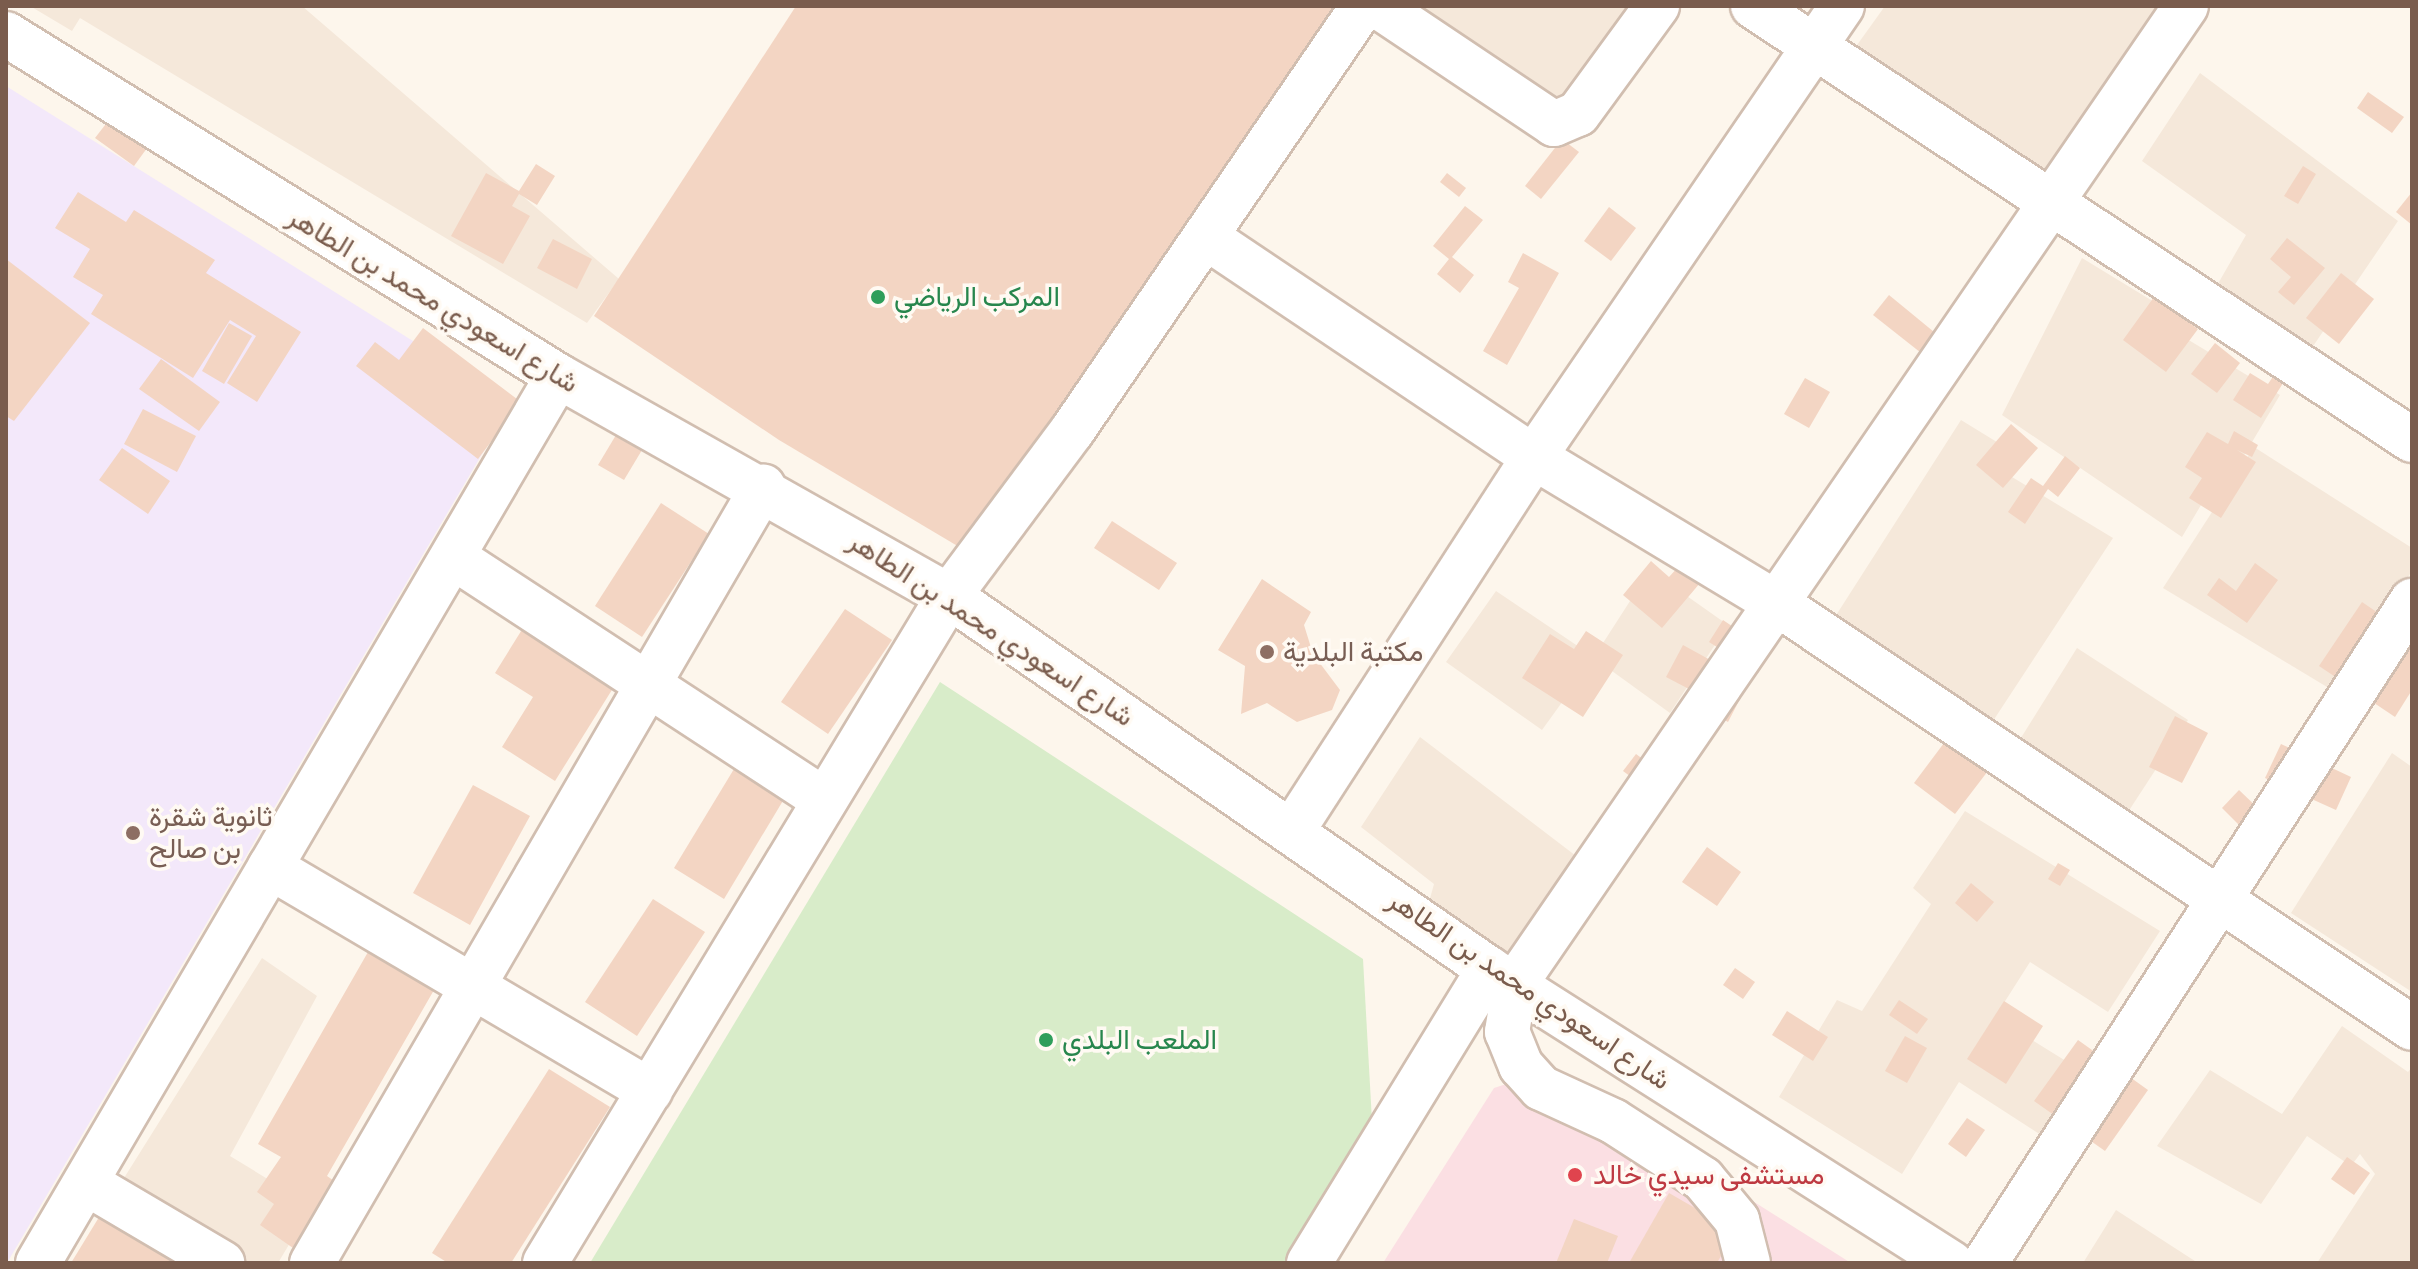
<!DOCTYPE html>
<meta charset="utf-8">
<style>
body{margin:0}
#map{position:relative;width:2418px;height:1269px;overflow:hidden;background:#fdf6ec;font-family:"Source Sans 3",Vazirmatn,sans-serif}
div>[style]{position:absolute}
.residential>*{inset:0;background:#f5e8da}
.education>*{inset:0;background:#f3e8fa}
.medical>*{inset:0;background:#fbdfe3}
.green>*{inset:0;background:#d8ecc9}
.building>*{inset:0;background:#f3d5c3}
.roads{filter:drop-shadow(2px 0 #d1beb0) drop-shadow(-2px 0 #d1beb0) drop-shadow(0 2px #d1beb0) drop-shadow(0 -2px #d1beb0)}
.minor>*{height:44px;margin:-22px;padding:0 22px;transform-origin:22px;border-radius:22px;background:#fff}
.dots>*{width:22px;height:22px;translate:-50% -50%;box-sizing:border-box;border:4px solid #fffaf3;border-radius:50%}
span{translate:-50% -50%;white-space:nowrap;text-align:center;line-height:1.15;-webkit-text-stroke:7px #fffaf3;paint-order:stroke}
.leisure-label{font-size:28px;color:#27864d}
.left{translate:0 -50%;text-align:left}
.street-label{font-size:28px;color:#7a5c4d}
.education-label{font-size:28px;color:#785e54}
.health-label{font-size:28px;color:#be3a42}
.frame{position:absolute;inset:0;border:8px solid #7a5c4d;pointer-events:none}
</style>
<div id="map">
<div class="residential">
<i style="clip-path:polygon(30px 6px,302px 6px,619px 279px,587px 323px,80px 18px,72px 31px)"></i>
<i style="clip-path:polygon(1409px 6px,1634px 6px,1566px 111px)"></i>
<i style="clip-path:polygon(1885px 6px,2167px 6px,2046px 184px,1847px 59px)"></i>
<i style="clip-path:polygon(2200px 73px,2398px 221px,2303px 361px,2208px 301px,2246px 235px,2142px 161px)"></i>
<i style="clip-path:polygon(2082px 258px,2169px 311px,2162px 324px,2280px 395px,2236px 469px,2223px 468px,2182px 537px,2002px 415px)"></i>
<i style="clip-path:polygon(1961px 420px,2018px 455px,2007px 474px,2113px 538px,1993px 721px,1833px 620px)"></i>
<i style="clip-path:polygon(2254px 447px,2412px 548px,2412px 571px,2332px 690px,2163px 588px)"></i>
<i style="clip-path:polygon(1650px 570px,1728px 625px,1670px 713px,1594px 658px,1542px 730px,1446px 662px,1496px 591px,1594px 657px)"></i>
<i style="clip-path:polygon(2077px 648px,2188px 720px,2128px 812px,2019px 741px)"></i>
<i style="clip-path:polygon(1420px 737px,1580px 859px,1521px 969px,1429px 902px,1434px 884px,1361px 827px)"></i>
<i style="clip-path:polygon(2392px 753px,2412px 767px,2412px 992px,2291px 913px)"></i>
<i style="clip-path:polygon(1965px 811px,2160px 931px,2108px 1012px,2030px 962px,1995px 1017px,2082px 1071px,2041px 1135px,1959px 1082px,1902px 1174px,1779px 1097px,1837px 1000px,1862px 1011px,1931px 904px,1913px 888px)"></i>
<i style="clip-path:polygon(262px 958px,317px 996px,230px 1156px,312px 1206px,278px 1263px,250px 1263px,119px 1186px)"></i>
<i style="clip-path:polygon(2342px 1026px,2408px 1072px,2412px 1067px,2412px 1263px,2317px 1263px,2375px 1174px,2360px 1154px,2351px 1166px,2307px 1136px,2261px 1204px,2157px 1146px,2210px 1070px,2282px 1114px)"></i>
<i style="clip-path:polygon(2116px 1210px,2198px 1263px,2083px 1263px)"></i>
</div>
<div class="education">
<i style="clip-path:polygon(6px 86px,512px 403px,7px 1263px,6px 1263px)"></i>
</div>
<div class="medical">
<i style="clip-path:polygon(1546px 1071px,1851px 1263px,1383px 1263px,1494px 1088px)"></i>
</div>
<div class="green">
<i style="clip-path:polygon(940px 682px,1363px 959px,1372px 1121px,1289px 1263px,590px 1263px)"></i>
</div>
<div class="building">
<i style="clip-path:polygon(796px 6px,1351px 6px,971px 554px,779px 440px,594px 316px)"></i>
<i style="clip-path:polygon(2368px 92px,2404px 117px,2392px 133px,2357px 108px)"></i>
<i style="clip-path:polygon(112px 116px,150px 144px,134px 166px,95px 138px)"></i>
<i style="clip-path:polygon(1562px 139px,1579px 152px,1541px 199px,1525px 186px)"></i>
<i style="clip-path:polygon(536px 164px,555px 176px,537px 205px,519px 194px,512px 206px,530px 216px,503px 264px,451px 236px,486px 173px,519px 191px)"></i>
<i style="clip-path:polygon(2303px 166px,2316px 174px,2298px 204px,2284px 196px)"></i>
<i style="clip-path:polygon(1447px 173px,1466px 188px,1459px 197px,1440px 182px)"></i>
<i style="clip-path:polygon(78px 192px,126px 222px,134px 210px,215px 260px,206px 273px,301px 332px,257px 402px,227px 383px,256px 336px,230px 320px,193px 378px,91px 314px,103px 295px,73px 277px,90px 249px,55px 228px)"></i>
<i style="clip-path:polygon(2412px 192px,2412px 225px,2396px 212px)"></i>
<i style="clip-path:polygon(1465px 206px,1483px 220px,1452px 257px,1474px 275px,1460px 293px,1437px 274px,1449px 259px,1433px 246px)"></i>
<i style="clip-path:polygon(1609px 207px,1636px 228px,1611px 261px,1584px 241px)"></i>
<i style="clip-path:polygon(2287px 238px,2325px 268px,2294px 305px,2278px 292px,2291px 277px,2270px 259px)"></i>
<i style="clip-path:polygon(553px 239px,592px 259px,577px 289px,537px 268px)"></i>
<i style="clip-path:polygon(1523px 253px,1559px 273px,1507px 365px,1483px 351px,1519px 288px,1508px 282px)"></i>
<i style="clip-path:polygon(6px 259px,90px 323px,14px 421px,6px 416px)"></i>
<i style="clip-path:polygon(2341px 273px,2374px 299px,2339px 344px,2306px 318px)"></i>
<i style="clip-path:polygon(2167px 279px,2193px 298px,2179px 315px,2198px 329px,2166px 372px,2123px 340px)"></i>
<i style="clip-path:polygon(1889px 295px,1945px 341px,1930px 360px,1873px 315px)"></i>
<i style="clip-path:polygon(229px 323px,252px 336px,224px 384px,202px 371px)"></i>
<i style="clip-path:polygon(423px 328px,521px 402px,478px 459px,356px 366px,375px 342px,399px 360px)"></i>
<i style="clip-path:polygon(2215px 343px,2240px 363px,2217px 393px,2191px 374px)"></i>
<i style="clip-path:polygon(161px 359px,220px 402px,199px 431px,139px 389px)"></i>
<i style="clip-path:polygon(2280px 366px,2290px 372px,2261px 418px,2233px 400px,2250px 373px,2268px 384px)"></i>
<i style="clip-path:polygon(1805px 378px,1830px 392px,1809px 428px,1784px 414px)"></i>
<i style="clip-path:polygon(143px 409px,196px 436px,177px 472px,124px 444px)"></i>
<i style="clip-path:polygon(2011px 424px,2038px 448px,2003px 488px,1976px 465px)"></i>
<i style="clip-path:polygon(2234px 431px,2258px 445px,2252px 457px,2237px 450px,2256px 462px,2221px 518px,2189px 498px,2202px 478px,2185px 467px,2207px 432px,2228px 444px)"></i>
<i style="clip-path:polygon(616px 435px,642px 450px,624px 480px,598px 465px)"></i>
<i style="clip-path:polygon(122px 448px,170px 481px,148px 514px,99px 480px)"></i>
<i style="clip-path:polygon(2065px 456px,2080px 468px,2058px 497px,2048px 489px,2025px 524px,2008px 512px,2031px 478px,2043px 486px)"></i>
<i style="clip-path:polygon(661px 503px,709px 534px,642px 637px,595px 606px)"></i>
<i style="clip-path:polygon(1112px 521px,1177px 563px,1159px 590px,1094px 548px)"></i>
<i style="clip-path:polygon(1651px 561px,1669px 577px,1679px 566px,1700px 583px,1662px 628px,1623px 595px)"></i>
<i style="clip-path:polygon(2255px 563px,2278px 580px,2247px 623px,2207px 595px,2219px 578px,2236px 591px)"></i>
<i style="clip-path:polygon(1262px 579px,1311px 612px,1304px 625px,1313px 654px,1340px 690px,1332px 710px,1297px 722px,1267px 703px,1241px 714px,1245px 666px,1218px 650px)"></i>
<i style="clip-path:polygon(2362px 602px,2412px 636px,2412px 690px,2395px 717px,2319px 666px)"></i>
<i style="clip-path:polygon(845px 609px,892px 640px,828px 734px,781px 702px)"></i>
<i style="clip-path:polygon(1756px 619px,1782px 635px,1758px 673px,1709px 642px,1723px 620px,1745px 635px)"></i>
<i style="clip-path:polygon(523px 628px,615px 685px,555px 781px,502px 747px,533px 697px,495px 673px)"></i>
<i style="clip-path:polygon(1586px 631px,1623px 655px,1583px 717px,1522px 678px,1550px 634px,1574px 649px)"></i>
<i style="clip-path:polygon(1683px 645px,1723px 667px,1714px 683px,1741px 697px,1728px 722px,1701px 707px,1706px 698px,1666px 677px)"></i>
<i style="clip-path:polygon(2175px 716px,2208px 733px,2182px 783px,2149px 767px)"></i>
<i style="clip-path:polygon(1950px 735px,1991px 767px,1955px 814px,1914px 783px)"></i>
<i style="clip-path:polygon(2281px 744px,2351px 777px,2336px 810px,2265px 778px)"></i>
<i style="clip-path:polygon(1636px 754px,1671px 780px,1658px 797px,1623px 771px)"></i>
<i style="clip-path:polygon(737px 764px,787px 794px,724px 899px,674px 868px)"></i>
<i style="clip-path:polygon(473px 785px,530px 816px,470px 925px,413px 893px)"></i>
<i style="clip-path:polygon(2239px 790px,2261px 811px,2244px 830px,2222px 808px)"></i>
<i style="clip-path:polygon(1707px 847px,1741px 872px,1717px 906px,1682px 882px)"></i>
<i style="clip-path:polygon(2058px 863px,2070px 870px,2060px 886px,2048px 879px)"></i>
<i style="clip-path:polygon(1971px 883px,1994px 902px,1977px 922px,1955px 903px)"></i>
<i style="clip-path:polygon(653px 899px,705px 932px,637px 1036px,585px 1002px)"></i>
<i style="clip-path:polygon(368px 952px,434px 990px,327px 1176px,337px 1183px,293px 1248px,260px 1225px,274px 1204px,257px 1192px,281px 1157px,258px 1144px)"></i>
<i style="clip-path:polygon(1735px 968px,1755px 982px,1743px 999px,1723px 985px)"></i>
<i style="clip-path:polygon(1899px 1000px,1928px 1019px,1917px 1034px,1889px 1015px)"></i>
<i style="clip-path:polygon(2004px 1001px,2043px 1026px,2006px 1084px,1967px 1059px)"></i>
<i style="clip-path:polygon(1787px 1011px,1828px 1037px,1813px 1061px,1772px 1035px)"></i>
<i style="clip-path:polygon(1905px 1036px,1927px 1048px,1907px 1083px,1885px 1071px)"></i>
<i style="clip-path:polygon(2078px 1040px,2148px 1090px,2105px 1151px,2034px 1101px)"></i>
<i style="clip-path:polygon(549px 1069px,610px 1107px,511px 1263px,448px 1263px,432px 1253px)"></i>
<i style="clip-path:polygon(1967px 1118px,1985px 1130px,1966px 1157px,1948px 1144px)"></i>
<i style="clip-path:polygon(2347px 1157px,2370px 1173px,2354px 1195px,2331px 1179px)"></i>
<i style="clip-path:polygon(1669px 1193px,1735px 1231px,1717px 1263px,1629px 1263px)"></i>
<i style="clip-path:polygon(104px 1209px,190px 1263px,71px 1263px)"></i>
<i style="clip-path:polygon(1574px 1219px,1618px 1236px,1607px 1263px,1556px 1263px)"></i>
</div>
<div class="roads">
<div class="minor">
<i style="left:1378px;top:6px;width:212px;rotate:33.8deg"></i>
<i style="left:1554px;top:124px;width:26px;rotate:-23deg"></i>
<i style="left:1578px;top:114px;width:134px;rotate:-53.8deg"></i>
<i style="left:1753px;top:6px;width:789px;rotate:33.37deg"></i>
<i style="left:6px;top:34px;width:649px;rotate:31.78deg"></i>
<i style="left:558px;top:376px;width:449px;rotate:29.4deg"></i>
<i style="left:949px;top:596px;width:656px;rotate:34.63deg"></i>
<i style="left:1489px;top:969px;width:548px;rotate:32.47deg"></i>
<i style="left:1206px;top:237px;width:395px;rotate:33.9deg"></i>
<i style="left:1534px;top:457px;width:286px;rotate:31.1deg"></i>
<i style="left:1779px;top:605px;width:761px;rotate:33.75deg"></i>
<i style="left:453px;top:557px;width:444px;rotate:33.2deg"></i>
<i style="left:1294px;top:828px;width:442px;rotate:-57.1deg"></i>
<i style="left:1534px;top:457px;width:546px;rotate:-55.67deg"></i>
<i style="left:270px;top:867px;width:441px;rotate:30.5deg"></i>
<i style="left:88px;top:1184px;width:156px;rotate:30.5deg"></i>
<i style="left:38px;top:1263px;width:1028px;rotate:-59.62deg"></i>
<i style="left:312px;top:1263px;width:898px;rotate:-59.84deg"></i>
<i style="left:545px;top:1263px;width:780px;rotate:-58.8deg"></i>
<i style="left:949px;top:596px;width:206px;rotate:-53.3deg"></i>
<i style="left:1072px;top:431px;width:515px;rotate:-55.6deg"></i>
<i style="left:1309px;top:1263px;width:345px;rotate:-58.5deg"></i>
<i style="left:1748px;top:1263px;width:44px;rotate:-104.3deg"></i>
<i style="left:1737px;top:1220px;width:53px;rotate:-129.7deg"></i>
<i style="left:1703px;top:1179px;width:107px;rotate:-147.2deg"></i>
<i style="left:1613px;top:1121px;width:79px;rotate:-155.4deg"></i>
<i style="left:1541px;top:1088px;width:30px;rotate:-132deg"></i>
<i style="left:1521px;top:1066px;width:37px;rotate:-112deg"></i>
<i style="left:1507px;top:1032px;width:49px;rotate:-80.5deg"></i>
<i style="left:1515px;top:984px;width:1186px;rotate:-55.55deg"></i>
<i style="left:1985px;top:1263px;width:788px;rotate:-57.18deg"></i>
</div>
</div>
<div class="dots">
<i style="left:878px;top:297px;background:#2e9e5b"></i>
<i style="left:1267px;top:652px;background:#8d6e63"></i>
<i style="left:133px;top:833px;background:#8d6e63"></i>
<i style="left:1046px;top:1040px;background:#2e9e5b"></i>
<i style="left:1575px;top:1175px;background:#e0444e"></i>
</div>
<div class="leisure-label">
<span class="left" style="left:894px;top:297px">المركب الرياضي</span>
<span class="left" style="left:1062px;top:1040px">الملعب البلدي</span>
</div>
<div class="street-label">
<span style="left:433px;top:300px;rotate:31deg">شارع اسعودي محمد بن الطاهر</span>
<span style="left:991px;top:629px;rotate:33deg">شارع اسعودي محمد بن الطاهر</span>
<span style="left:1529px;top:990px;rotate:34deg">شارع اسعودي محمد بن الطاهر</span>
</div>
<div class="education-label">
<span class="left" style="left:1283px;top:652px">مكتبة البلدية</span>
<span class="left" style="left:149px;top:833px">ثانوية شقرة<br>بن صالح</span>
</div>
<div class="health-label">
<span class="left" style="left:1593px;top:1175px">مستشفى سيدي خالد</span>
</div>
<div class="frame"></div>
</div>
